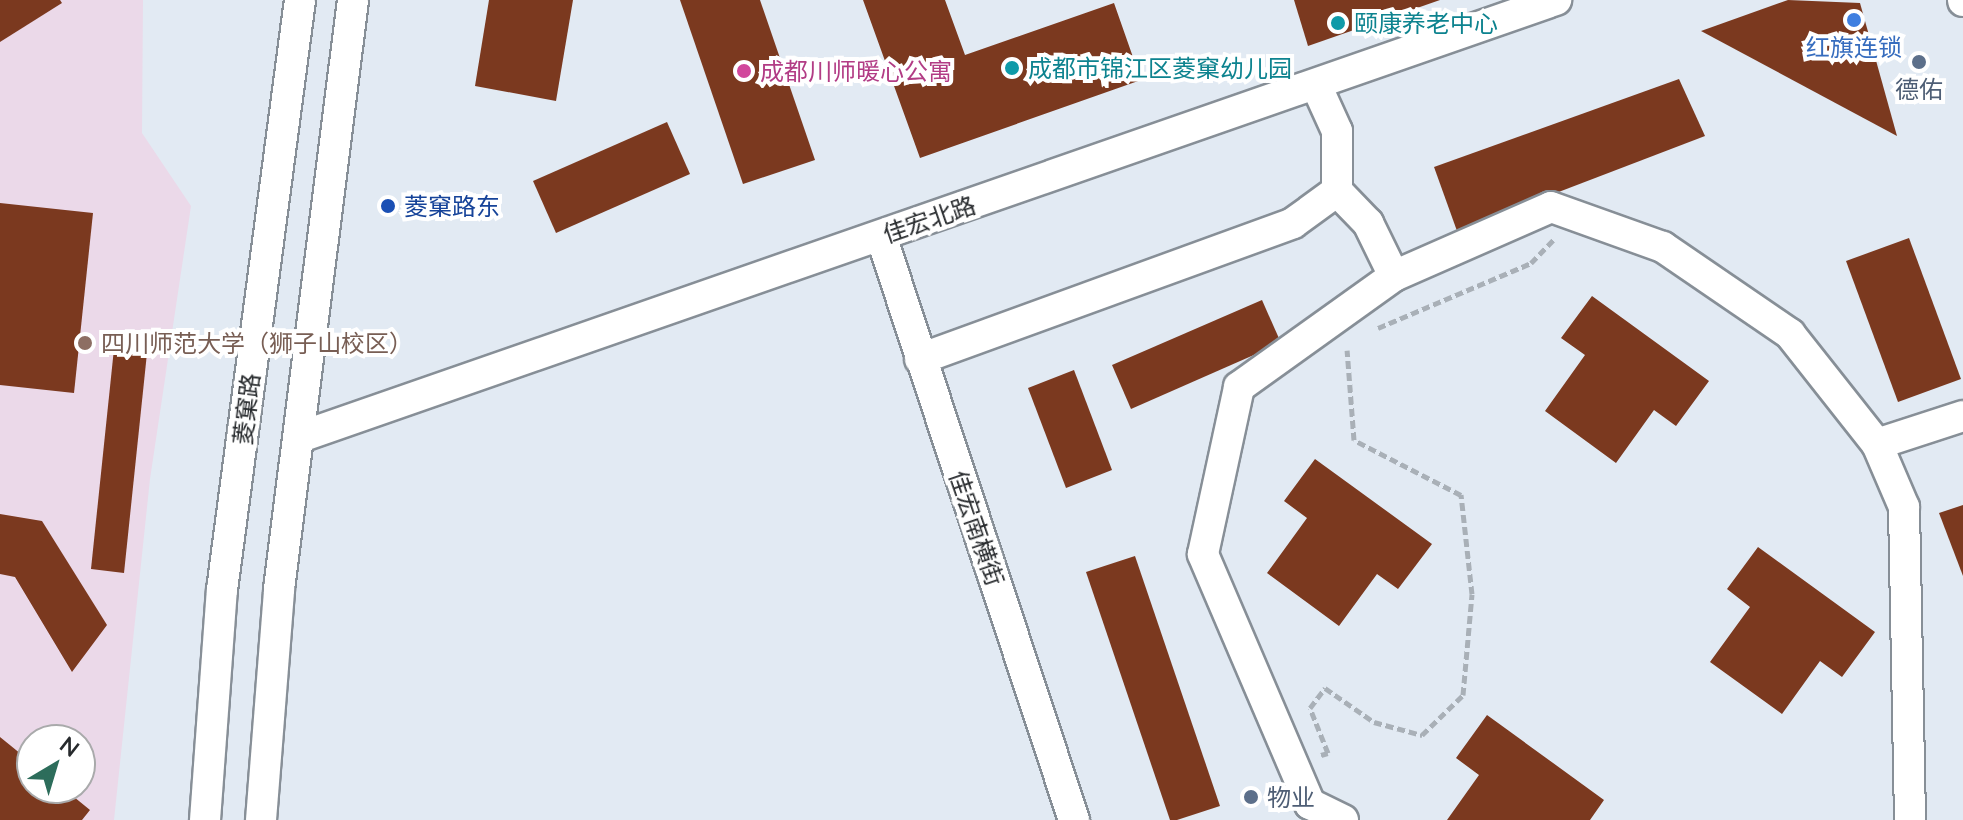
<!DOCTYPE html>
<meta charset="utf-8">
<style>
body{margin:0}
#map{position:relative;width:1963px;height:820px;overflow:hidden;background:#e2eaf3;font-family:Lato,"Noto Sans SC",sans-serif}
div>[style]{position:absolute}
.education>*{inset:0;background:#ebd9e9}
.building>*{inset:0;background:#7b391f}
.path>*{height:5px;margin-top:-2.5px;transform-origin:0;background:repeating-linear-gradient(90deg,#a9b0b7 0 8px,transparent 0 12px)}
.roads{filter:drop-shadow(2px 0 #878f97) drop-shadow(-2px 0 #878f97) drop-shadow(0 2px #878f97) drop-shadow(0 -2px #878f97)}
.minor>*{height:30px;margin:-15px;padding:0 15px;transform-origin:15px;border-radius:15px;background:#fff}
.dots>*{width:22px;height:22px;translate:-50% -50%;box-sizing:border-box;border:4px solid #fff;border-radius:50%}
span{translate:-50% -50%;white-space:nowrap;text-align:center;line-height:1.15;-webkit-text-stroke:8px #fff;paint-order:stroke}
.culture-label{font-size:24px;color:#0d838f}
.left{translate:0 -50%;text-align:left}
.shop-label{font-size:24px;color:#366cbe}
.hotel-label{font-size:24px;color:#b23c85}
.service-label{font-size:24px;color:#4e5e75}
.transit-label{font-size:24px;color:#164399}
.street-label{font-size:24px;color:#272a2d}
.education-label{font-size:24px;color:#785e54}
.north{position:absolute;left:16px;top:724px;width:80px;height:80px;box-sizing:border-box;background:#fff;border:2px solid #a9aaab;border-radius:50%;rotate:38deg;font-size:22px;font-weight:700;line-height:32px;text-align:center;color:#272a2d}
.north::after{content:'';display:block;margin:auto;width:28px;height:36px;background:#2d6d5b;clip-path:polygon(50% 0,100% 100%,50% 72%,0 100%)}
</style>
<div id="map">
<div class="education">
<i style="clip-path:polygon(evenodd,0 0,143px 0,142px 133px,191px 206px,150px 479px,114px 820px,0 820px,0 0,32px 740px,80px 740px,80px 788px,32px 788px,32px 740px)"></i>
</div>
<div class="building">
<i style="clip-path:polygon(0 0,60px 0,62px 3px,0 42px)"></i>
<i style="clip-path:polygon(489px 0,573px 0,556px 101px,475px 86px)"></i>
<i style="clip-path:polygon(680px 0,760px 0,815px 160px,743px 184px)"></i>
<i style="clip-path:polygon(863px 0,945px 0,965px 55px,1114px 3px,1141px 80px,920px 158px)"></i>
<i style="clip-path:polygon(1294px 0,1440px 0,1308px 46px)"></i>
<i style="clip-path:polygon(1788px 0,1860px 3px,1897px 136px,1701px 31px)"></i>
<i style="clip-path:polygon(1679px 79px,1705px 136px,1457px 231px,1434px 167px)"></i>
<i style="clip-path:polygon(667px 122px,690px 174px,556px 233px,533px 181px)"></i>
<i style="clip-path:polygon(0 203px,93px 213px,74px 393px,0 385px)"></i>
<i style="clip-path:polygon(1909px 238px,1961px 379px,1898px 402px,1846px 261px)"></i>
<i style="clip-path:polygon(1592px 296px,1709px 381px,1676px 426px,1654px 410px,1616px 463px,1545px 411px,1585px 355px,1561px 338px)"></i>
<i style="clip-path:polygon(1262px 300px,1281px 343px,1131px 409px,1112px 365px)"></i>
<i style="clip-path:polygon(149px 334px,124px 573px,91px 569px,115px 339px)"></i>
<i style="clip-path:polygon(1074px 370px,1112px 470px,1066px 488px,1028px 388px)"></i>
<i style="clip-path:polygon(1315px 459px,1432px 544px,1398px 589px,1377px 574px,1339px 626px,1267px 573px,1307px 518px,1284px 501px)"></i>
<i style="clip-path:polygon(1963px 505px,1963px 576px,1939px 513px)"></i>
<i style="clip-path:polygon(0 514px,42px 521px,107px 625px,72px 672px,15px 577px,0 574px)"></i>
<i style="clip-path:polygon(1758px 547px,1875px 632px,1842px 677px,1820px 661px,1782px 714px,1710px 662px,1750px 607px,1727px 589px)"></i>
<i style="clip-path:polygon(1135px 556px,1220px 806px,1177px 820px,1170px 820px,1086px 572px)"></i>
<i style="clip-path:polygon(1487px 715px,1604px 800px,1590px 820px,1447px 820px,1479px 775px,1456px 758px)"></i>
<i style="clip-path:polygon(0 737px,32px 763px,32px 788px,63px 788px,90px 810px,82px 820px,0 820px)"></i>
</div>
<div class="path">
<i style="left:1378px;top:328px;width:166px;rotate:-23deg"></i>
<i style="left:1531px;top:263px;width:32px;rotate:-46deg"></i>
<i style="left:1321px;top:755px;width:7px;rotate:-16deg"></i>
<i style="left:1328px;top:753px;width:48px;rotate:-111.8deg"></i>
<i style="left:1310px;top:708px;width:25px;rotate:-53deg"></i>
<i style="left:1325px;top:688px;width:60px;rotate:34.8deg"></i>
<i style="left:1374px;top:722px;width:50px;rotate:15.2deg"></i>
<i style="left:1422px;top:735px;width:57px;rotate:-44.3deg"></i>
<i style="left:1463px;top:695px;width:101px;rotate:-84.9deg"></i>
<i style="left:1472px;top:594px;width:100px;rotate:-96.3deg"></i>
<i style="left:1461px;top:495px;width:120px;rotate:-152.8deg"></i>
<i style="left:1354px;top:440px;width:90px;rotate:-94.4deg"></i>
</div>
<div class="roads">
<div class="minor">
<i style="left:1963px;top:0;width:1px;rotate:90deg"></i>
<i style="left:1337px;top:191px;width:45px;rotate:45.9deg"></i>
<i style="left:1368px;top:223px;width:59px;rotate:63.9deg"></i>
<i style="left:881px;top:236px;width:615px;rotate:71.71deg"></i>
<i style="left:920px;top:359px;width:397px;rotate:-20deg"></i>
<i style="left:1293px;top:223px;width:54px;rotate:-36deg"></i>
<i style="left:1337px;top:191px;width:60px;rotate:-90deg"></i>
<i style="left:1337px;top:131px;width:51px;rotate:-114.5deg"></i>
<i style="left:303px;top:436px;width:1327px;rotate:-19.19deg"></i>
<i style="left:1877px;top:444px;width:90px;rotate:-18deg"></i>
<i style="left:205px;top:820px;width:231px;rotate:-85.8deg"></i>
<i style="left:222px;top:590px;width:595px;rotate:-82.47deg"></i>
<i style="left:261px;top:820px;width:232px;rotate:-85.5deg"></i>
<i style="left:279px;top:589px;width:594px;rotate:-82.84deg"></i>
<i style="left:1343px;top:820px;width:37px;rotate:-154deg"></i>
<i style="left:1310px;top:804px;width:272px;rotate:-113.2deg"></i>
<i style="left:1203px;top:554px;width:171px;rotate:-77.8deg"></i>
<i style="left:1239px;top:387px;width:191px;rotate:-35.6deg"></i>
<i style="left:1394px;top:276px;width:171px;rotate:-23.7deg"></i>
<i style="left:1551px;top:207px;width:119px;rotate:19.7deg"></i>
<i style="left:1663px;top:247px;width:154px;rotate:34.4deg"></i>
<i style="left:1790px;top:334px;width:140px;rotate:51.7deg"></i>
<i style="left:1877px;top:444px;width:69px;rotate:66.8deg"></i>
<i style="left:1904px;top:507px;width:313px;rotate:88.9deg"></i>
</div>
</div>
<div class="dots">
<i style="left:1854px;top:20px;background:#3f7fe0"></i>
<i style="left:1338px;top:23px;background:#0f9aa8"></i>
<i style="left:1919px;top:62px;background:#5c6f8a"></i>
<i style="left:1012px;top:68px;background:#0f9aa8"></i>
<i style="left:744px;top:71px;background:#d1479c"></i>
<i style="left:388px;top:206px;background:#1a4fb4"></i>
<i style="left:85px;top:343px;background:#8d6e63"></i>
<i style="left:1251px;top:797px;background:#5c6f8a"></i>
</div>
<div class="culture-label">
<span class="left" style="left:1354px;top:23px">颐康养老中心</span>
<span class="left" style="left:1028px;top:68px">成都市锦江区菱窠幼儿园</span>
</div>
<div class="shop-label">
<span style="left:1854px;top:47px">红旗连锁</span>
</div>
<div class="hotel-label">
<span class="left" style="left:760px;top:71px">成都川师暖心公寓</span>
</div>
<div class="service-label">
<span style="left:1919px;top:89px">德佑</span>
<span class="left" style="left:1267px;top:797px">物业</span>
</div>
<div class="transit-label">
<span class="left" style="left:404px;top:206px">菱窠路东</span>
</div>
<div class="street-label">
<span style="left:929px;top:219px;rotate:-19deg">佳宏北路</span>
<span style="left:246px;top:409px;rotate:-83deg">菱窠路</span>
<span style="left:977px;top:528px;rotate:71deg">佳宏南横街</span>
</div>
<div class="education-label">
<span class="left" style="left:101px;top:343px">四川师范大学（狮子山校区）</span>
</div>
<div class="north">N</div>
</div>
